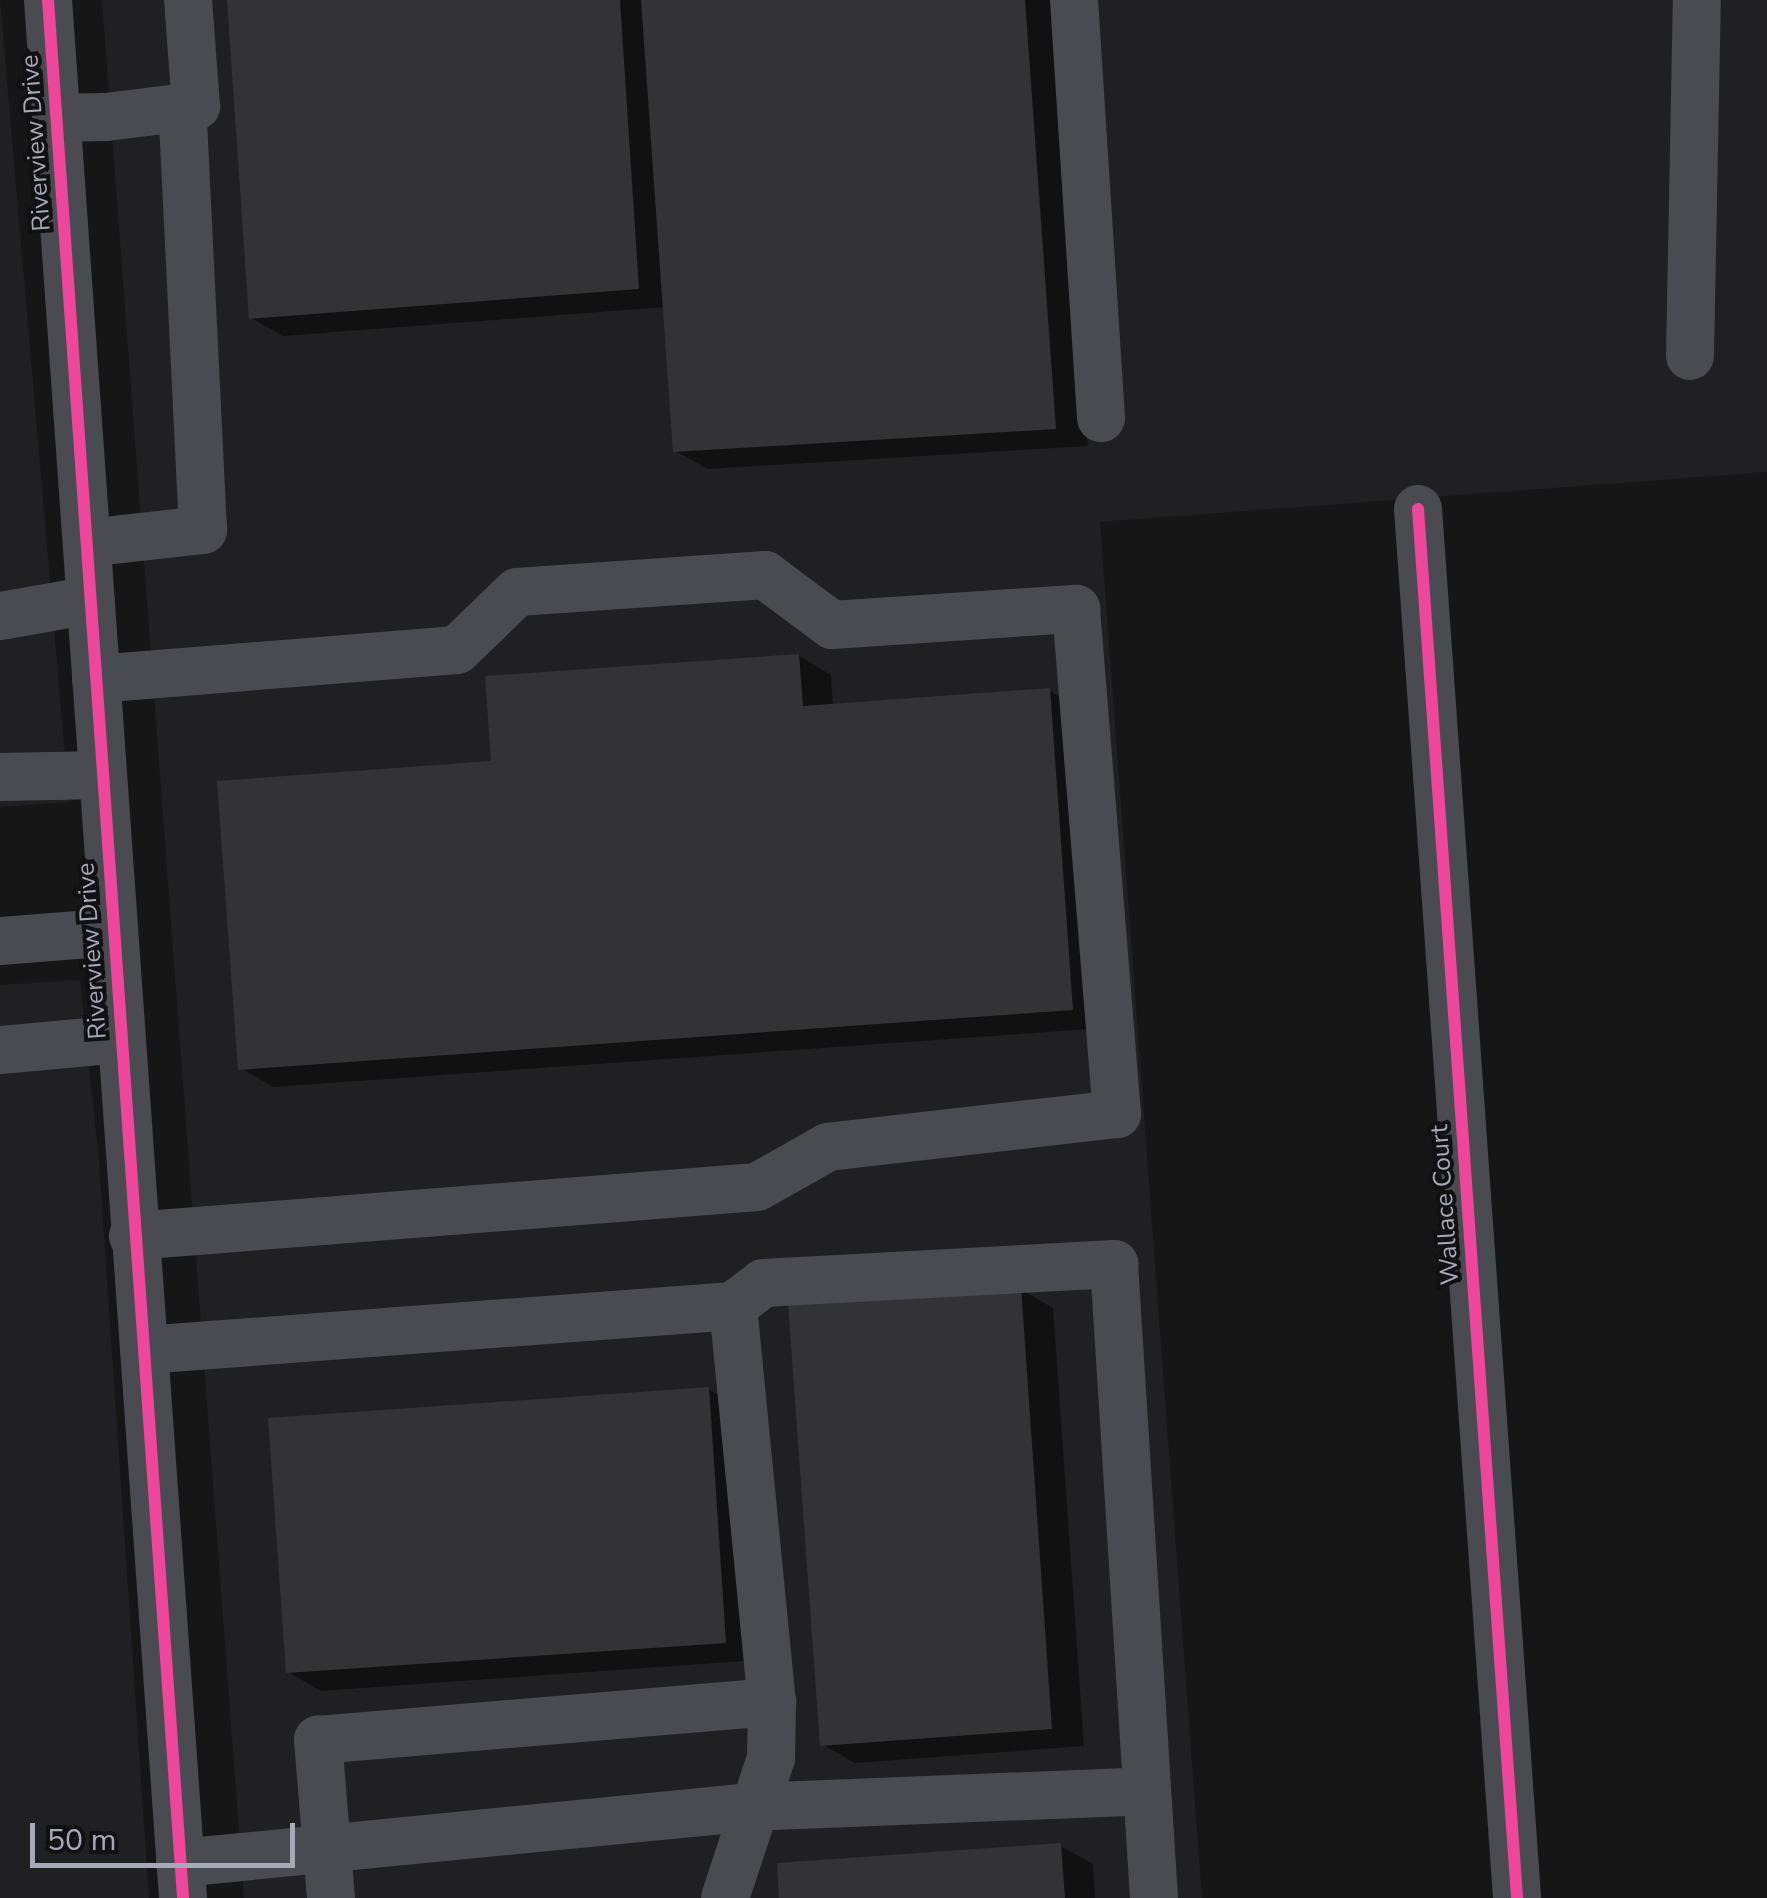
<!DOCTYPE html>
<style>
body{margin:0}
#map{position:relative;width:1767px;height:1898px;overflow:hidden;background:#161617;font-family:"Nunito Sans",sans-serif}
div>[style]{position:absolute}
.built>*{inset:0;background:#202023}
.shadow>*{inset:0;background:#0007}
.building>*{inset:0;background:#333335}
.minor>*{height:48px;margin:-24px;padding:0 24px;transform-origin:24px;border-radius:24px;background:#4a4b50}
.cycleway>*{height:12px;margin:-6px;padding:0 6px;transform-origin:6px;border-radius:6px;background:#ed469a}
span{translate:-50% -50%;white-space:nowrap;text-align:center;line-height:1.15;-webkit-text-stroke:8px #111013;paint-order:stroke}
.street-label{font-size:25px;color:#a7a9b8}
.scale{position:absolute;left:30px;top:1823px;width:265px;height:45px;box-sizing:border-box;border:5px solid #a7a9b8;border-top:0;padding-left:12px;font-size:30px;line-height:35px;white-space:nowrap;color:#a7a9b8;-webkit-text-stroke:8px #111013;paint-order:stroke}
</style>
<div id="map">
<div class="built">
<i style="clip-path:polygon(0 0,69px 802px,0 807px)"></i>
<i style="clip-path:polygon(102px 0,1767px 0,1767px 472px,1100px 522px,1202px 1898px,244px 1898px)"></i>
<i style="clip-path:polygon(80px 980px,99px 1162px,149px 1898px,0 1898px,0 985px)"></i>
</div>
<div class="shadow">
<i style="clip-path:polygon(230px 0,1055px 0,1088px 446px,708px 469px,675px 451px,665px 307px,283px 336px,251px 318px)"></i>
<i style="clip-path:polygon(799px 656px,831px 675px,833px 706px,1050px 691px,1082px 709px,1105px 1028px,273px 1087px,241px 1068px,494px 763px)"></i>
<i style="clip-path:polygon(1020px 1289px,1053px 1308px,1084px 1746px,855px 1763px,822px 1744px)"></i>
<i style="clip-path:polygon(708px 1389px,741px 1408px,758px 1660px,321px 1691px,288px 1672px)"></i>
<i style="clip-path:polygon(1060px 1846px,1093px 1864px,1095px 1898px,782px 1898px)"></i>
</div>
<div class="building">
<i style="clip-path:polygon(227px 0,620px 0,639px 289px,249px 319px)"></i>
<i style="clip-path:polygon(641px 0,1025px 0,1056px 429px,673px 452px)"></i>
<i style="clip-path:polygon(799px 654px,803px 706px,1050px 688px,1073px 1010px,238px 1070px,217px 781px,491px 761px,485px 676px)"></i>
<i style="clip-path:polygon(1021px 1287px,1052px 1729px,820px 1746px,788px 1303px)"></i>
<i style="clip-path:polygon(709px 1387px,726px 1643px,286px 1673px,268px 1418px)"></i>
<i style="clip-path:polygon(1061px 1843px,1065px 1898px,779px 1898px,777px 1863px)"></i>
</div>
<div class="minor">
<i style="left:48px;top:0;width:1903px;rotate:85.93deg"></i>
<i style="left:1074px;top:0;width:419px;rotate:86.3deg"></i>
<i style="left:56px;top:118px;width:50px;rotate:-1.1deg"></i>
<i style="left:106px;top:117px;width:91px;rotate:-7deg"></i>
<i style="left:196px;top:106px;width:106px;rotate:-94.3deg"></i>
<i style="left:1690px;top:356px;width:356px;rotate:-88.9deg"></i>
<i style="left:1418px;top:509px;width:1393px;rotate:85.92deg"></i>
<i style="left:87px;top:543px;width:117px;rotate:-6.4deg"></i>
<i style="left:203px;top:530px;width:424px;rotate:-92.8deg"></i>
<i style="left:0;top:616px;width:92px;rotate:-10deg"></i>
<i style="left:96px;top:679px;width:362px;rotate:-4.6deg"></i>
<i style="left:457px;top:650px;width:83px;rotate:-44deg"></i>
<i style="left:517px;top:592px;width:249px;rotate:-3.9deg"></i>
<i style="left:765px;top:575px;width:84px;rotate:36.7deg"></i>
<i style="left:832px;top:625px;width:245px;rotate:-3.8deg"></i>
<i style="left:1076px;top:609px;width:507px;rotate:85.36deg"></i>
<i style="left:1117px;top:1114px;width:291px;rotate:173.5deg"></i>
<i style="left:828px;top:1147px;width:81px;rotate:150.6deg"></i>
<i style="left:757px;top:1187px;width:626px;rotate:175.51deg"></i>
<i style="left:0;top:777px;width:103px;rotate:-1.1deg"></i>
<i style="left:0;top:941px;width:114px;rotate:-4.5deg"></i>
<i style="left:0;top:1050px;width:121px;rotate:-5.2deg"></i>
<i style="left:733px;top:1306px;width:38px;rotate:-37deg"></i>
<i style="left:763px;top:1283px;width:352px;rotate:-3.1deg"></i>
<i style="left:1114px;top:1264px;width:635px;rotate:86.39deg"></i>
<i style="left:144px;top:1350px;width:591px;rotate:-4.27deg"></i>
<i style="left:733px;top:1306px;width:398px;rotate:84.4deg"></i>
<i style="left:772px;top:1702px;width:56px;rotate:91deg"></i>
<i style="left:771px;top:1758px;width:147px;rotate:108.2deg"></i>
<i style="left:180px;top:1863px;width:575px;rotate:-5.59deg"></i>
<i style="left:752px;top:1807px;width:395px;rotate:-2.3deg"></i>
<i style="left:331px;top:1898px;width:159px;rotate:-94.7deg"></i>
<i style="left:318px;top:1740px;width:456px;rotate:-4.8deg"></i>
</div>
<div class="cycleway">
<i style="left:48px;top:0;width:1903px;rotate:85.93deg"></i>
<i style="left:1418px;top:509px;width:1393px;rotate:85.92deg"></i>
</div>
<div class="street-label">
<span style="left:36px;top:143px;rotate:-94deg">Riverview Drive</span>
<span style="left:92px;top:951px;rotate:-94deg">Riverview Drive</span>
<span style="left:1445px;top:1205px;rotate:-94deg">Wallace Court</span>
</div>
<div class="scale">50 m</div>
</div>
